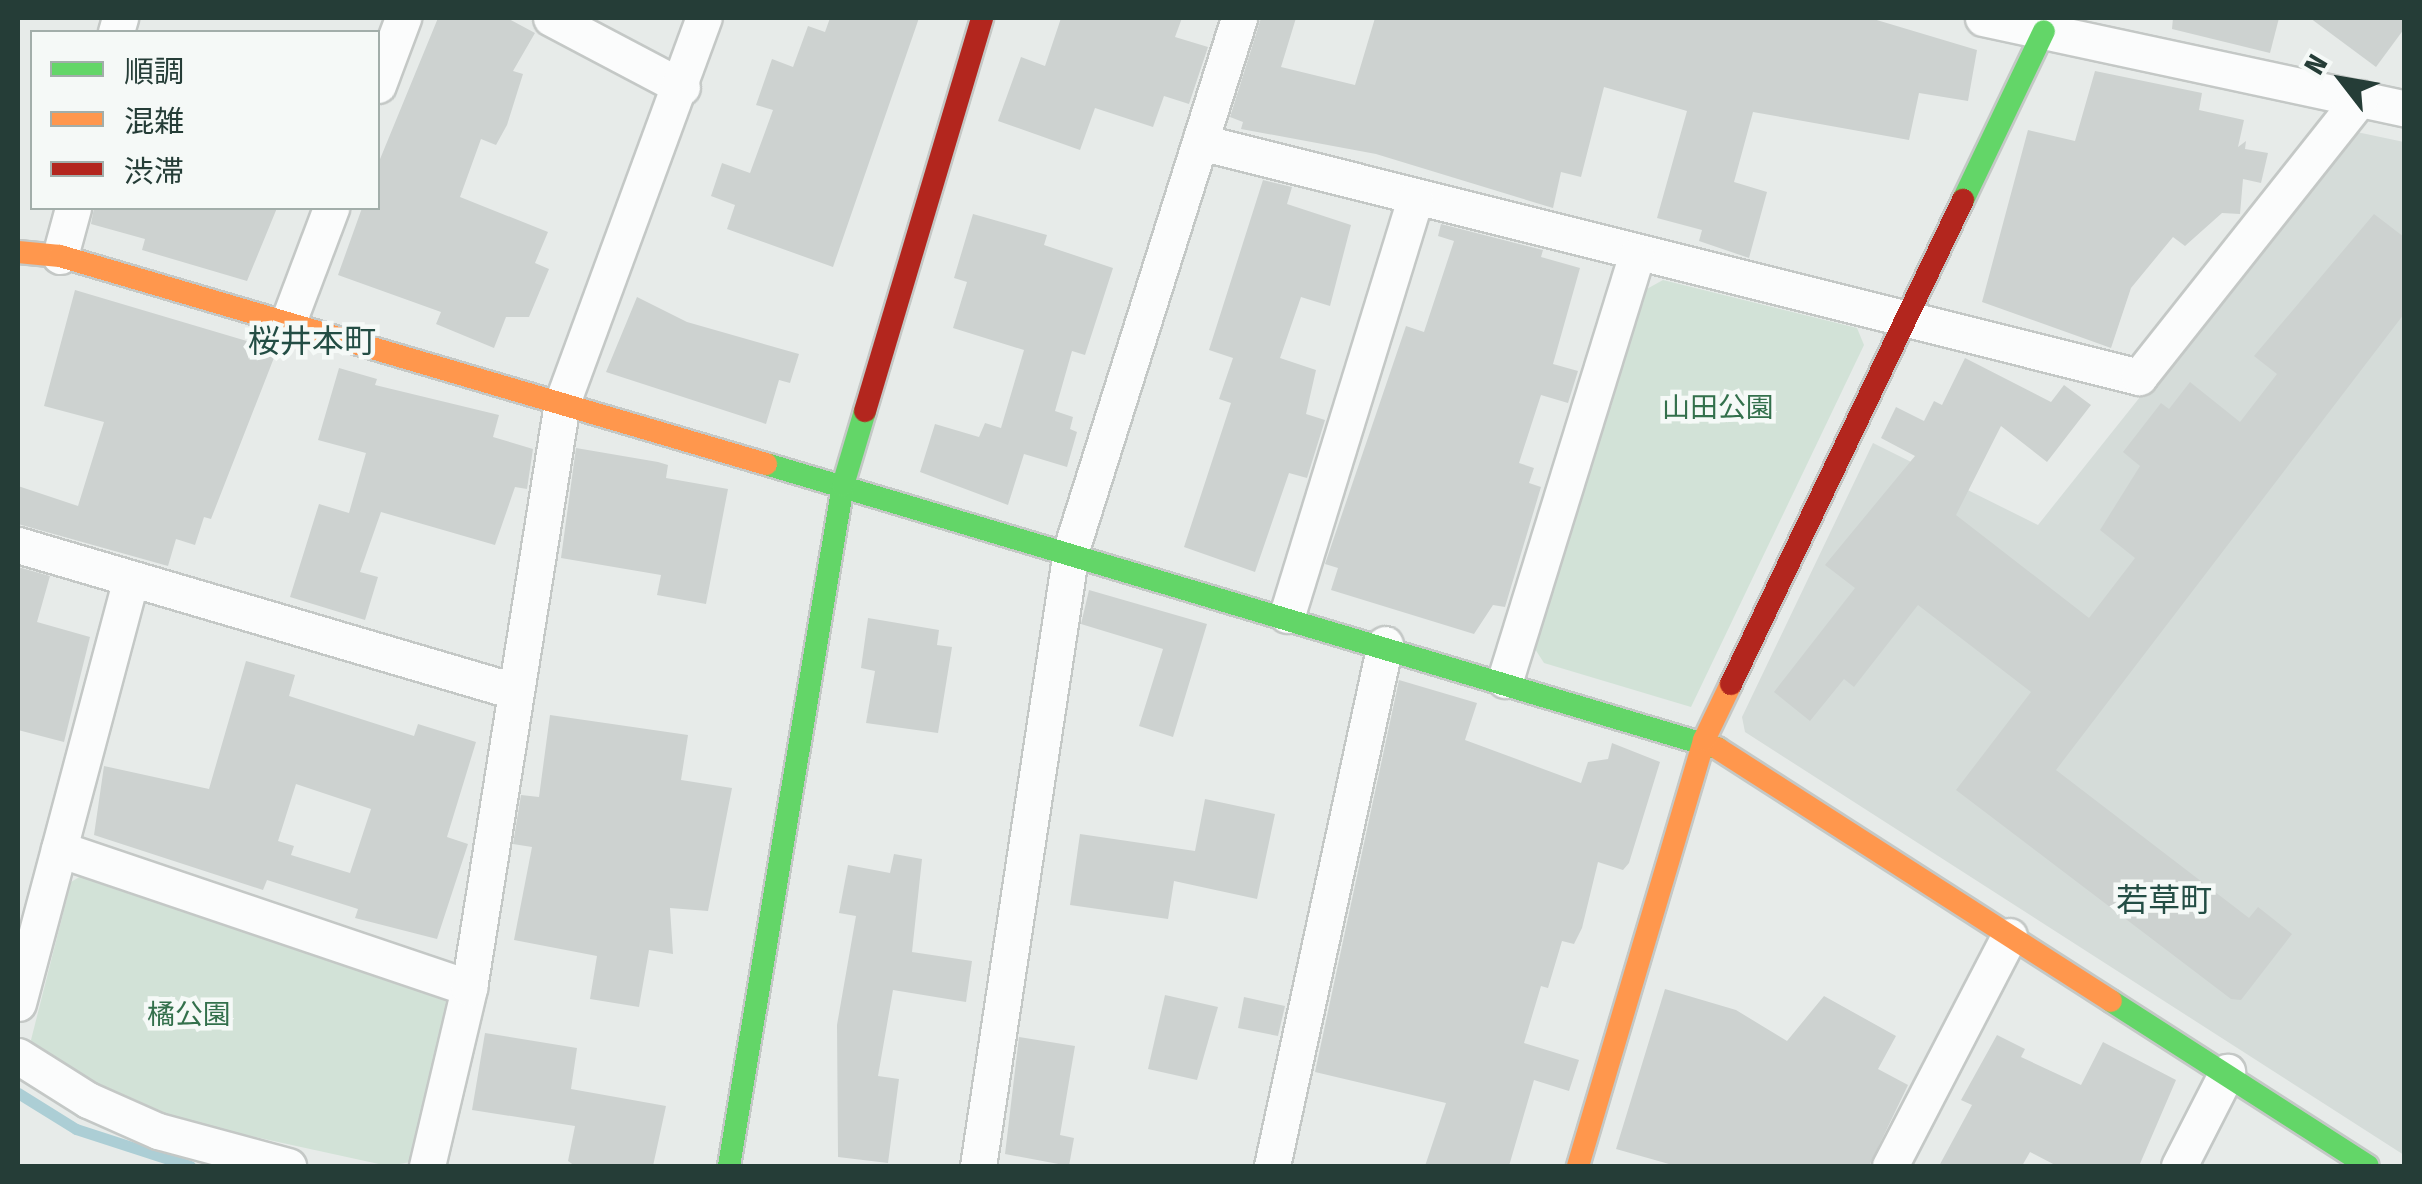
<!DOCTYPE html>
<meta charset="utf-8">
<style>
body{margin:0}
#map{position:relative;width:2422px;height:1184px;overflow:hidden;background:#e7ebe9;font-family:"Fira Sans Condensed","Noto Sans JP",sans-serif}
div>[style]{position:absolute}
.built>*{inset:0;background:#d5dcd9}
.green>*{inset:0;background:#d2e2d7}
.stream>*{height:11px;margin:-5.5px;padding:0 5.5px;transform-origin:5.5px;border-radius:5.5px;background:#acced5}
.building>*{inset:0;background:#cdd2d0}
.roads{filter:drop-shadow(2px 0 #c4c8c6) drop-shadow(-2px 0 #c4c8c6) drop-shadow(0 2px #c4c8c6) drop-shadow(0 -2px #c4c8c6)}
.street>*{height:35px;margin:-17.5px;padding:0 17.5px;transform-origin:17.5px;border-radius:17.5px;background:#fbfcfc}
.fast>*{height:22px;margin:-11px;padding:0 11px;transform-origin:11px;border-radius:11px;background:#63d668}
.slow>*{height:22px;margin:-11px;padding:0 11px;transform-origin:11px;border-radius:11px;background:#ff974d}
.jam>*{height:22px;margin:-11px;padding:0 11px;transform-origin:11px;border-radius:11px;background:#b3261e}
span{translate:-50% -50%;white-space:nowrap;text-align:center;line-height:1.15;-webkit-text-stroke:9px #f5f9f7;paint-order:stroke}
.park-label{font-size:28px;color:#33704c}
.quarter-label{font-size:32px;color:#234d44}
.frame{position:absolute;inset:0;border:20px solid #253d37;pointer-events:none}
.legend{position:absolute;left:30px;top:30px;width:350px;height:180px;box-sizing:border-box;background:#f5f9f7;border:2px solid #a2aeaa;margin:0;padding:12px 18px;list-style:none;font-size:30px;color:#253d37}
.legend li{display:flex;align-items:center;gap:20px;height:50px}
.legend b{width:50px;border:2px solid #a2aeaa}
.north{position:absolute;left:2292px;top:30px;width:100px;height:100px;-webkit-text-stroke:8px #f5f9f7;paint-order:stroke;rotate:301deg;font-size:28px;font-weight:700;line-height:40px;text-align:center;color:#253d37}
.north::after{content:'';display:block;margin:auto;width:35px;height:45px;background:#253d37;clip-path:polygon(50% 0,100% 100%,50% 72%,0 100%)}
</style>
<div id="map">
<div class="built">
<i style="clip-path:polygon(2352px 131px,2404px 142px,2404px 1155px,1745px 732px,1742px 717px,1873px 443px,2038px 525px)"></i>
</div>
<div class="green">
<i style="clip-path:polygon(1663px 280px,1857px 328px,1864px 345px,1691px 707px,1544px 663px,1535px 649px,1645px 290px)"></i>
<i style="clip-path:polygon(86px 873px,449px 997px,422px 1160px,388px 1166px,182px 1121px,92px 1088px,35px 1053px,31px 1040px,71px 882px)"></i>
</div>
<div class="stream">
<i style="left:18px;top:1093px;width:68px;rotate:31.8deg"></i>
<i style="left:76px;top:1129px;width:120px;rotate:18deg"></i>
</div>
<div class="building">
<i style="clip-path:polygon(438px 18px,507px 18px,535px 33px,513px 71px,523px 74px,507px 125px,496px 145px,481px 139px,460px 197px,548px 232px,535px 263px,549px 269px,529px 317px,506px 317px,494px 348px,436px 324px,441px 312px,338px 275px,362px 208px,378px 208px,378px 164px)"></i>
<i style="clip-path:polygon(830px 18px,919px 18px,833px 267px,727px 229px,735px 205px,711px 196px,722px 163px,750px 173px,773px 110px,756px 105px,772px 59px,793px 67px,808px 26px,825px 32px)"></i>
<i style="clip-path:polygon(1061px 18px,1182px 18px,1175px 37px,1208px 47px,1189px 104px,1164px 96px,1153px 127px,1095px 108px,1080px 150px,998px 121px,1021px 57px,1045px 66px)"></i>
<i style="clip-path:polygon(1261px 18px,1296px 18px,1281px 67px,1355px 85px,1375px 18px,1870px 18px,1977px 50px,1968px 101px,1919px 93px,1909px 140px,1753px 112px,1734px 182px,1767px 192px,1749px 258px,1699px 241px,1702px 230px,1657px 218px,1687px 111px,1604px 87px,1581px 177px,1561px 172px,1553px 208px,1376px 154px,1241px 129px,1243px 122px,1230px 117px)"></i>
<i style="clip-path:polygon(2173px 18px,2279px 18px,2270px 53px,2172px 29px)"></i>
<i style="clip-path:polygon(2310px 18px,2404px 18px,2404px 29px,2376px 67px)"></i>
<i style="clip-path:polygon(2095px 71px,2202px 93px,2199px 110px,2244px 120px,2238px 147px,2246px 141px,2245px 149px,2268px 153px,2261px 183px,2243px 179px,2240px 214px,2222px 213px,2185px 246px,2173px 237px,2131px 288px,2111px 348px,1982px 302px,2028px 130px,2075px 141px)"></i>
<i style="clip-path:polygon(1263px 180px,1292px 187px,1287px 204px,1351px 225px,1330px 306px,1301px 297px,1280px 358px,1316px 370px,1306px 414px,1325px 420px,1307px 478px,1289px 473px,1255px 572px,1184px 547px,1231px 403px,1219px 399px,1233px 358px,1209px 350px)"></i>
<i style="clip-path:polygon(94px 208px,277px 208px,247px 281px,142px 250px,145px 239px,91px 224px)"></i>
<i style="clip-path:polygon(973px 214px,1047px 235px,1044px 245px,1113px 268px,1085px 355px,1072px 351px,1055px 411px,1073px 417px,1070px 429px,1077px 432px,1067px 467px,1024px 454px,1008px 505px,920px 472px,935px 424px,979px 437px,985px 423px,1001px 428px,1024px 350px,953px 328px,967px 282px,954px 278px)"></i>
<i style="clip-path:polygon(2374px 214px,2404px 237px,2404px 314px,2056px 770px,2249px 918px,2258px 907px,2292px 934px,2241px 1000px,2231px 999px,1956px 790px,2031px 692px,1918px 605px,1854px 687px,1844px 679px,1810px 721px,1774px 692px,1855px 588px,1825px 565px,1915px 456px,1881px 438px,1896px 407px,1924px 421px,1934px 401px,1942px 405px,1965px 358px,2051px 402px,2064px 385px,2091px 405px,2047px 462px,2001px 426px,1956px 515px,2089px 618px,2135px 558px,2100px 530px,2140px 466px,2123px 452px,2161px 403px,2169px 409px,2190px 382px,2240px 422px,2277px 374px,2254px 356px)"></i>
<i style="clip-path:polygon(1441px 224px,1543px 250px,1541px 257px,1580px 268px,1553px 364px,1578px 371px,1568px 403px,1541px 395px,1519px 463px,1534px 468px,1529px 483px,1541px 487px,1505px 607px,1493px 605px,1474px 634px,1331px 590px,1338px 568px,1325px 564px,1406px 326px,1424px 332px,1454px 241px,1438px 236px)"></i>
<i style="clip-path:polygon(75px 290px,277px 350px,211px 519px,204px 517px,195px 545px,176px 539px,168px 566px,18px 524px,18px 486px,78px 506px,104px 422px,44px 406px)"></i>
<i style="clip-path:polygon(637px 297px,687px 322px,799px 354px,790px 383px,779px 380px,766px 424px,606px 372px)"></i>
<i style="clip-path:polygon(339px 368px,377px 379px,375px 385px,499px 415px,493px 437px,533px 449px,527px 489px,515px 487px,495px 545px,381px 512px,360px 572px,378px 577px,365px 620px,290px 597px,319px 504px,349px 513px,366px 453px,318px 440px)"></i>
<i style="clip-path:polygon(576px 448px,658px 462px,668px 465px,666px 478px,728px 489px,706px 604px,657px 595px,661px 575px,561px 558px)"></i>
<i style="clip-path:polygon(18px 567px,50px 576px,37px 622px,90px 637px,64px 742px,18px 730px)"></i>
<i style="clip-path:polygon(1089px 590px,1207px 624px,1173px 737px,1139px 726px,1163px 649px,1081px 624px)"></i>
<i style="clip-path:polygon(868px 618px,939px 630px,937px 645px,952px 647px,938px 733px,866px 723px,875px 671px,861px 668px)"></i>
<i style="clip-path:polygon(evenodd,246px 661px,295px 675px,289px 696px,414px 736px,418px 724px,476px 742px,447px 837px,468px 844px,437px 939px,355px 918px,358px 909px,267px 880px,263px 890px,94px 835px,104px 766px,209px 789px,246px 661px,296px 784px,371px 809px,350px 873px,291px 855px,294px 846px,278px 841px,296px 784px)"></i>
<i style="clip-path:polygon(1399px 680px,1477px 703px,1465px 740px,1581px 783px,1588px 762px,1608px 759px,1612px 743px,1660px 762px,1629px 863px,1623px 870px,1598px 862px,1582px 928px,1574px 944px,1562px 941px,1548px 988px,1541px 986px,1524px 1043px,1579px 1060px,1569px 1091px,1534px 1080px,1509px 1166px,1425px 1166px,1446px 1103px,1315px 1072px)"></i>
<i style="clip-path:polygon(550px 715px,688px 735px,681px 780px,732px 788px,708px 911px,670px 908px,673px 954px,649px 950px,639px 1007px,590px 999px,597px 956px,514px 940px,532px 847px,513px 844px,521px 795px,539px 797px)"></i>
<i style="clip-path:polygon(1205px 799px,1275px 814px,1257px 899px,1174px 881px,1168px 919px,1070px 905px,1080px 834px,1195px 851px)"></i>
<i style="clip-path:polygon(894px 854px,922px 859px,912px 952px,972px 961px,966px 1002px,893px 990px,878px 1076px,899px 1079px,888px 1163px,838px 1157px,837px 1025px,856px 916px,839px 913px,848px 865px,890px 873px)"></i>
<i style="clip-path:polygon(1665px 989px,1736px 1010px,1787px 1041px,1824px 996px,1896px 1036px,1878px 1069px,1908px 1085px,1869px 1166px,1676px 1166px,1616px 1149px)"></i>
<i style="clip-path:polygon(1165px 995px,1218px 1007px,1197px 1080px,1148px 1069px)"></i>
<i style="clip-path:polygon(1244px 997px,1285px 1006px,1278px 1036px,1238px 1028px)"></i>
<i style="clip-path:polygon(485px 1033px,577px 1048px,571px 1089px,666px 1106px,653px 1166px,575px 1166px,568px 1161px,575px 1126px,472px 1110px)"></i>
<i style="clip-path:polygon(1997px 1035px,2025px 1049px,2021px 1057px,2081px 1085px,2103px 1042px,2176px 1080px,2139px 1166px,2057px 1166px,2030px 1152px,2022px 1166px,1939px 1166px,1972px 1105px,1961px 1100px)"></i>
<i style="clip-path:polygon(1019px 1037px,1075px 1046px,1060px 1135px,1074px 1138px,1069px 1166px,1005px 1154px)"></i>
</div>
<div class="roads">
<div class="street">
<i style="left:551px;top:18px;width:148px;rotate:27.8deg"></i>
<i style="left:1983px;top:18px;width:431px;rotate:12.1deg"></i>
<i style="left:116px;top:32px;width:15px;rotate:-74deg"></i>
<i style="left:378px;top:85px;width:72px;rotate:-69.5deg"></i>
<i style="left:1200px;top:142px;width:968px;rotate:14.05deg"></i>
<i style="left:2139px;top:377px;width:356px;rotate:-51.6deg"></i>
<i style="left:60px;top:256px;width:50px;rotate:-74.8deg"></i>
<i style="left:288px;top:322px;width:122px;rotate:-69.3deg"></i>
<i style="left:18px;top:545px;width:517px;rotate:16.4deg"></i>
<i style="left:1287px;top:615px;width:435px;rotate:-72.9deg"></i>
<i style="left:1505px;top:680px;width:444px;rotate:-72.8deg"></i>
<i style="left:59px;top:849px;width:433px;rotate:18.7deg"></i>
<i style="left:18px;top:1003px;width:437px;rotate:-75.1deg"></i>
<i style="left:18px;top:1056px;width:83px;rotate:32.2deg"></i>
<i style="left:88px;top:1100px;width:77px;rotate:23.9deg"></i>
<i style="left:158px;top:1131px;width:135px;rotate:15.1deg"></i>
<i style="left:427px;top:1166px;width:183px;rotate:-76.7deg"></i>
<i style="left:469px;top:988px;width:592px;rotate:-80.97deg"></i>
<i style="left:562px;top:403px;width:410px;rotate:-69.8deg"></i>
<i style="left:978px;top:1166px;width:623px;rotate:-81.41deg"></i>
<i style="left:1071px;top:550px;width:558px;rotate:-72.47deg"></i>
<i style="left:1272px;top:1166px;width:534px;rotate:-77.79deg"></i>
<i style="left:1890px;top:1166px;width:259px;rotate:-62.6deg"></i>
<i style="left:2179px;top:1166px;width:106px;rotate:-62.9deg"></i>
</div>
<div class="fast">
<i style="left:1963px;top:200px;width:187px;rotate:-64.4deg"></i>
<i style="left:766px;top:464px;width:993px;rotate:16.63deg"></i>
<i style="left:2111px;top:1001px;width:305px;rotate:32.7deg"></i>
<i style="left:729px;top:1166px;width:690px;rotate:-80.5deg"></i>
<i style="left:843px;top:485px;width:77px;rotate:-73.4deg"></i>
</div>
<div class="slow">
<i style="left:18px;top:252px;width:42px;rotate:5.4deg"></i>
<i style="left:60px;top:256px;width:736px;rotate:16.42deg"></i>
<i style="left:1717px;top:748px;width:468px;rotate:32.7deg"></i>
<i style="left:1578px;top:1166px;width:444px;rotate:-73.5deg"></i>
<i style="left:1704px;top:740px;width:62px;rotate:-64.3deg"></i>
</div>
<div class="jam">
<i style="left:865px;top:411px;width:410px;rotate:-73.4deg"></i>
<i style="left:1731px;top:684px;width:537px;rotate:-64.39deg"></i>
</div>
</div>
<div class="park-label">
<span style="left:1718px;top:408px">山田公園</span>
<span style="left:189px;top:1015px">橘公園</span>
</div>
<div class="quarter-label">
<span style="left:312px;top:341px">桜井本町</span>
<span style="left:2164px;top:900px">若草町</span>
</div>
<div class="frame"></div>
<ul class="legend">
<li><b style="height:12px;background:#63d668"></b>順調</li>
<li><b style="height:12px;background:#ff974d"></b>混雑</li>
<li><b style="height:12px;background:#b3261e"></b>渋滞</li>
</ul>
<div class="north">N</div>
</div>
